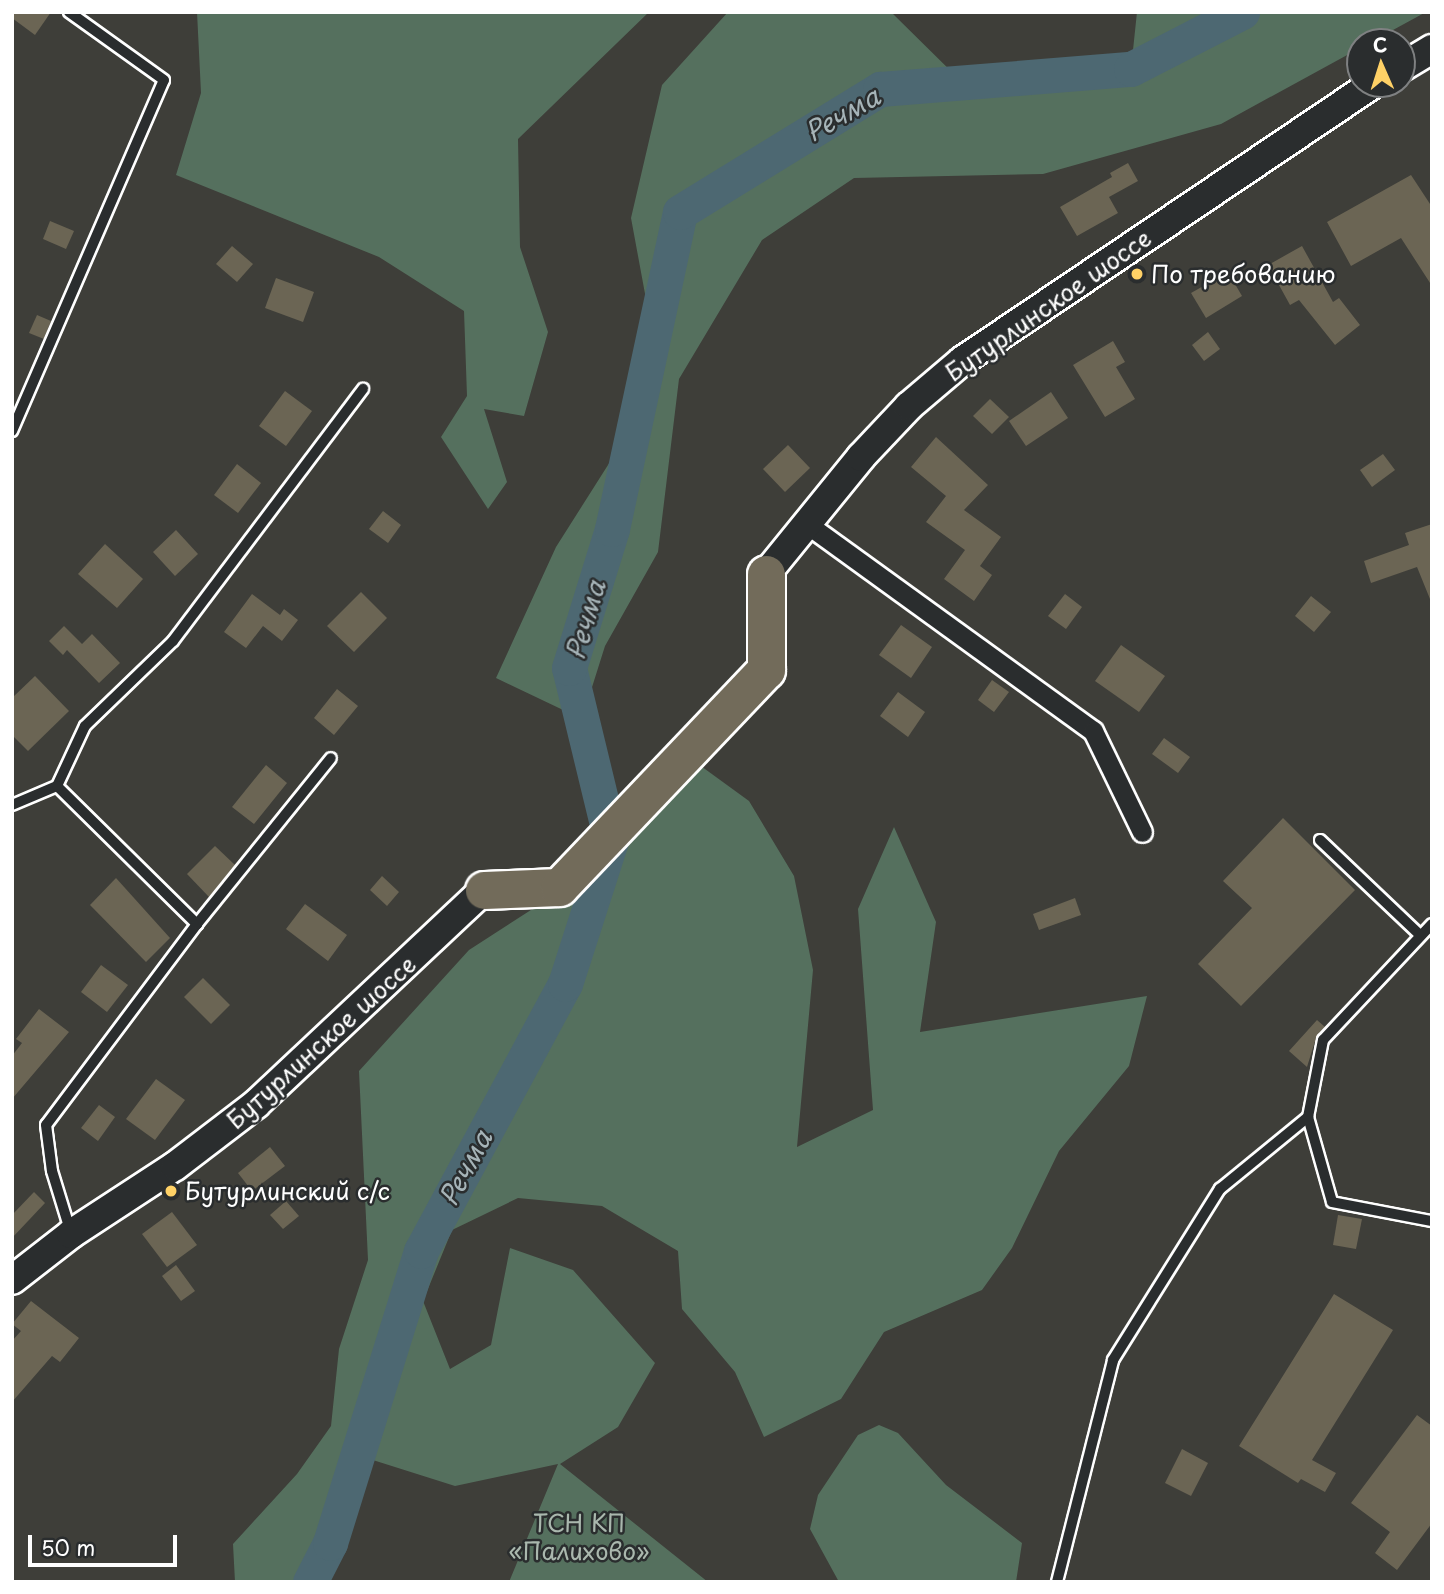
<!DOCTYPE html>
<meta charset="utf-8">
<style>
body{margin:0}
#map{position:relative;width:1444px;height:1594px;overflow:hidden;background:#3e3e39;font-family:"Playpen Sans",sans-serif}
div>[style]{position:absolute}
.green>*{inset:0;background:#55705e}
.river>*{height:35px;margin:-17.5px;padding:0 17.5px;transform-origin:17.5px;border-radius:17.5px;background:#4d6872}
.building>*{inset:0;background:#6b6554}
.roads{filter:drop-shadow(2px 0 #fff) drop-shadow(-2px 0 #fff) drop-shadow(0 2px #fff) drop-shadow(0 -2px #fff)}
.lane>*{height:10px;margin:-5px;padding:0 5px;transform-origin:5px;border-radius:5px;background:#2a2d2e}
.street>*{height:19px;margin:-9.5px;padding:0 9.5px;transform-origin:9.5px;border-radius:9.5px;background:#2a2d2e}
.secondary>*{height:28px;margin:-14px;padding:0 14px;transform-origin:14px;border-radius:14px;background:#2a2d2e}
.highway>*{height:37px;margin:-18.5px;padding:0 18.5px;transform-origin:18.5px;border-radius:18.5px;background:#726b5a}
.dots>*{width:19px;height:19px;translate:-50% -50%;box-sizing:border-box;border:4px solid #2a2d2e;border-radius:50%}
span{translate:-50% -50%;white-space:nowrap;text-align:center;line-height:1.15;-webkit-text-stroke:5px #2a2d2e;paint-order:stroke}
.poi-label{font-size:24px;color:#fff}
.left{translate:0 -50%;text-align:left}
.street-label{font-size:24px;color:#fff}
.park-label{font-size:24px;color:#aab8ae}
.water-label{font-size:26px;color:#a6b4b8;font-style:italic}
.frame{position:absolute;inset:0;border:14px solid #fff;pointer-events:none}
.north{position:absolute;left:1346px;top:28px;width:70px;height:70px;box-sizing:border-box;background:#2a2d2e;border:2px solid #7f8182;border-radius:50%;rotate:357deg;font-size:19px;font-weight:700;line-height:28px;text-align:center;color:#fff}
.north::after{content:'';display:block;margin:auto;width:24px;height:32px;background:#ffd166;clip-path:polygon(50% 0,100% 100%,50% 72%,0 100%)}
.scale{position:absolute;left:28px;top:1535px;width:149px;height:32px;box-sizing:border-box;border:4px solid #fff;border-top:0;padding-left:9px;font-size:21px;line-height:24px;white-space:nowrap;color:#fff;-webkit-text-stroke:5px #2a2d2e;paint-order:stroke}
</style>
<div id="map">
<div class="green">
<i style="clip-path:polygon(197px 12px,649px 12px,518px 139px,520px 247px,548px 332px,524px 416px,484px 409px,507px 482px,488px 509px,441px 437px,467px 396px,464px 311px,379px 257px,176px 175px,201px 93px)"></i>
<i style="clip-path:polygon(728px 12px,891px 12px,963px 83px,1131px 69px,1137px 12px,1426px 12px,1371px 42px,1360px 42px,1360px 48px,1221px 124px,1043px 174px,854px 178px,762px 240px,679px 379px,658px 552px,605px 646px,582px 719px,496px 678px,556px 547px,634px 424px,653px 337px,631px 218px,662px 85px)"></i>
<i style="clip-path:polygon(694px 761px,749px 801px,794px 876px,813px 970px,797px 1147px,873px 1110px,858px 909px,894px 827px,936px 922px,920px 1032px,1147px 996px,1129px 1066px,1059px 1151px,1012px 1248px,982px 1290px,884px 1332px,841px 1399px,764px 1437px,735px 1372px,682px 1309px,678px 1251px,602px 1206px,518px 1198px,452px 1230px,423px 1301px,450px 1369px,491px 1345px,510px 1248px,573px 1270px,655px 1363px,618px 1427px,560px 1464px,708px 1582px,509px 1582px,558px 1464px,455px 1486px,357px 1455px,330px 1543px,310px 1582px,235px 1582px,233px 1544px,297px 1474px,331px 1426px,339px 1349px,368px 1260px,359px 1071px,469px 950px,562px 890px)"></i>
<i style="clip-path:polygon(879px 1425px,898px 1433px,946px 1485px,1022px 1543px,1016px 1582px,839px 1582px,810px 1529px,818px 1495px,858px 1435px)"></i>
</div>
<div class="river">
<i style="left:310px;top:1582px;width:44px;rotate:-62.9deg"></i>
<i style="left:330px;top:1543px;width:306px;rotate:-72.7deg"></i>
<i style="left:421px;top:1251px;width:303px;rotate:-61.7deg"></i>
<i style="left:565px;top:984px;width:150px;rotate:-72.2deg"></i>
<i style="left:611px;top:841px;width:178px;rotate:-103.6deg"></i>
<i style="left:569px;top:668px;width:145px;rotate:-72.8deg"></i>
<i style="left:612px;top:529px;width:324px;rotate:-77.9deg"></i>
<i style="left:680px;top:212px;width:235px;rotate:-31.6deg"></i>
<i style="left:880px;top:89px;width:252px;rotate:-4.6deg"></i>
<i style="left:1131px;top:69px;width:125px;rotate:-27.2deg"></i>
</div>
<div class="building">
<i style="clip-path:polygon(12px 12px,51px 12px,35px 35px,12px 18px)"></i>
<i style="clip-path:polygon(1128px 163px,1138px 181px,1109px 197px,1118px 213px,1077px 236px,1060px 207px,1112px 177px,1110px 173px)"></i>
<i style="clip-path:polygon(1411px 175px,1432px 207px,1432px 286px,1401px 238px,1351px 266px,1327px 222px)"></i>
<i style="clip-path:polygon(50px 221px,74px 231px,66px 249px,43px 239px)"></i>
<i style="clip-path:polygon(232px 246px,253px 264px,237px 282px,216px 264px)"></i>
<i style="clip-path:polygon(1302px 246px,1333px 302px,1339px 298px,1360px 325px,1335px 345px,1299px 300px,1290px 305px,1268px 265px)"></i>
<i style="clip-path:polygon(1228px 272px,1242px 296px,1206px 318px,1191px 293px)"></i>
<i style="clip-path:polygon(276px 278px,314px 292px,303px 322px,265px 308px)"></i>
<i style="clip-path:polygon(37px 315px,51px 321px,44px 339px,29px 333px)"></i>
<i style="clip-path:polygon(1208px 332px,1220px 349px,1204px 361px,1192px 345px)"></i>
<i style="clip-path:polygon(1113px 341px,1125px 362px,1116px 367px,1135px 399px,1105px 417px,1073px 365px)"></i>
<i style="clip-path:polygon(285px 391px,312px 411px,286px 446px,259px 426px)"></i>
<i style="clip-path:polygon(1051px 392px,1068px 418px,1026px 446px,1009px 421px)"></i>
<i style="clip-path:polygon(990px 399px,1009px 417px,992px 434px,973px 416px)"></i>
<i style="clip-path:polygon(936px 437px,988px 485px,964px 510px,1001px 537px,980px 566px,992px 575px,974px 601px,944px 579px,965px 550px,926px 522px,946px 496px,911px 467px)"></i>
<i style="clip-path:polygon(788px 445px,810px 468px,785px 492px,763px 469px)"></i>
<i style="clip-path:polygon(1383px 454px,1395px 470px,1372px 487px,1360px 470px)"></i>
<i style="clip-path:polygon(237px 464px,261px 483px,238px 513px,214px 495px)"></i>
<i style="clip-path:polygon(383px 511px,401px 525px,388px 543px,369px 529px)"></i>
<i style="clip-path:polygon(1432px 524px,1432px 604px,1417px 567px,1371px 583px,1364px 561px,1409px 545px,1405px 533px)"></i>
<i style="clip-path:polygon(176px 530px,198px 554px,175px 576px,153px 552px)"></i>
<i style="clip-path:polygon(105px 544px,143px 579px,117px 608px,78px 574px)"></i>
<i style="clip-path:polygon(361px 592px,387px 618px,354px 652px,327px 626px)"></i>
<i style="clip-path:polygon(252px 594px,280px 615px,284px 609px,298px 620px,282px 641px,263px 626px,246px 648px,224px 632px)"></i>
<i style="clip-path:polygon(1065px 594px,1082px 607px,1066px 629px,1048px 616px)"></i>
<i style="clip-path:polygon(1311px 596px,1331px 612px,1314px 632px,1295px 616px)"></i>
<i style="clip-path:polygon(901px 625px,932px 647px,911px 678px,879px 655px)"></i>
<i style="clip-path:polygon(64px 626px,82px 644px,92px 634px,120px 663px,99px 683px,67px 650px,63px 655px,49px 641px)"></i>
<i style="clip-path:polygon(1121px 645px,1165px 676px,1139px 712px,1095px 681px)"></i>
<i style="clip-path:polygon(35px 676px,69px 711px,28px 751px,12px 735px,12px 698px)"></i>
<i style="clip-path:polygon(992px 680px,1009px 692px,994px 712px,978px 700px)"></i>
<i style="clip-path:polygon(337px 689px,358px 706px,334px 735px,314px 718px)"></i>
<i style="clip-path:polygon(898px 692px,925px 712px,908px 737px,880px 716px)"></i>
<i style="clip-path:polygon(1164px 738px,1190px 757px,1178px 773px,1152px 754px)"></i>
<i style="clip-path:polygon(266px 765px,287px 783px,254px 824px,232px 807px)"></i>
<i style="clip-path:polygon(1283px 818px,1355px 890px,1241px 1006px,1198px 964px,1252px 908px,1223px 881px)"></i>
<i style="clip-path:polygon(215px 846px,235px 865px,209px 897px,187px 874px)"></i>
<i style="clip-path:polygon(382px 876px,399px 892px,387px 906px,370px 890px)"></i>
<i style="clip-path:polygon(116px 878px,170px 938px,146px 962px,90px 905px)"></i>
<i style="clip-path:polygon(1075px 898px,1081px 915px,1039px 930px,1033px 914px)"></i>
<i style="clip-path:polygon(305px 904px,347px 935px,328px 961px,286px 929px)"></i>
<i style="clip-path:polygon(101px 965px,128px 985px,107px 1012px,81px 992px)"></i>
<i style="clip-path:polygon(203px 978px,230px 1005px,211px 1024px,184px 997px)"></i>
<i style="clip-path:polygon(39px 1009px,69px 1032px,12px 1099px,12px 1056px,22px 1043px,16px 1039px)"></i>
<i style="clip-path:polygon(1317px 1020px,1325px 1027px,1316px 1038px,1307px 1067px,1289px 1051px)"></i>
<i style="clip-path:polygon(156px 1079px,185px 1100px,155px 1140px,126px 1119px)"></i>
<i style="clip-path:polygon(99px 1105px,115px 1117px,98px 1141px,81px 1128px)"></i>
<i style="clip-path:polygon(270px 1147px,285px 1166px,252px 1191px,238px 1173px)"></i>
<i style="clip-path:polygon(34px 1192px,45px 1203px,12px 1238px,12px 1215px)"></i>
<i style="clip-path:polygon(286px 1201px,299px 1216px,283px 1229px,270px 1215px)"></i>
<i style="clip-path:polygon(172px 1212px,197px 1245px,167px 1267px,142px 1234px)"></i>
<i style="clip-path:polygon(1338px 1215px,1362px 1219px,1356px 1249px,1333px 1245px)"></i>
<i style="clip-path:polygon(176px 1265px,195px 1291px,181px 1301px,162px 1276px)"></i>
<i style="clip-path:polygon(1334px 1294px,1393px 1330px,1312px 1460px,1336px 1473px,1325px 1492px,1301px 1479px,1298px 1483px,1239px 1446px)"></i>
<i style="clip-path:polygon(31px 1301px,79px 1338px,60px 1362px,52px 1356px,12px 1402px,12px 1341px,21px 1331px,12px 1324px)"></i>
<i style="clip-path:polygon(1417px 1415px,1432px 1426px,1432px 1523px,1397px 1570px,1375px 1553px,1390px 1532px,1351px 1503px)"></i>
<i style="clip-path:polygon(1182px 1449px,1208px 1463px,1191px 1496px,1165px 1483px)"></i>
</div>
<div class="roads">
<div class="lane">
<i style="left:12px;top:431px;width:382px;rotate:-66.6deg"></i>
<i style="left:164px;top:80px;width:117px;rotate:-144.4deg"></i>
<i style="left:57px;top:786px;width:66px;rotate:-65deg"></i>
<i style="left:85px;top:726px;width:122px;rotate:-44deg"></i>
<i style="left:173px;top:641px;width:316px;rotate:-53deg"></i>
<i style="left:12px;top:805px;width:49px;rotate:-22.9deg"></i>
<i style="left:57px;top:786px;width:197px;rotate:44.6deg"></i>
<i style="left:197px;top:924px;width:251px;rotate:126.9deg"></i>
<i style="left:46px;top:1125px;width:46px;rotate:82.6deg"></i>
<i style="left:52px;top:1171px;width:62px;rotate:73deg"></i>
<i style="left:1320px;top:840px;width:137px;rotate:43.5deg"></i>
<i style="left:197px;top:924px;width:213px;rotate:-51.1deg"></i>
<i style="left:1432px;top:924px;width:159px;rotate:133.2deg"></i>
<i style="left:1323px;top:1040px;width:78px;rotate:101deg"></i>
<i style="left:1308px;top:1117px;width:88px;rotate:74.2deg"></i>
<i style="left:1332px;top:1202px;width:102px;rotate:10.8deg"></i>
<i style="left:1057px;top:1582px;width:229px;rotate:-75.8deg"></i>
<i style="left:1113px;top:1360px;width:202px;rotate:-58deg"></i>
<i style="left:1220px;top:1189px;width:114px;rotate:-39.3deg"></i>
</div>
<div class="street">
<i style="left:807px;top:524px;width:353px;rotate:35.9deg"></i>
<i style="left:1093px;top:731px;width:112px;rotate:64.1deg"></i>
</div>
<div class="secondary">
<i style="left:1402px;top:67px;width:35px;rotate:-31deg"></i>
<i style="left:766px;top:574px;width:151px;rotate:-50.9deg"></i>
<i style="left:861px;top:457px;width:70px;rotate:-46.7deg"></i>
<i style="left:909px;top:406px;width:70px;rotate:-40.3deg"></i>
<i style="left:962px;top:361px;width:496px;rotate:-34deg"></i>
<i style="left:12px;top:1280px;width:75px;rotate:-37.9deg"></i>
<i style="left:71px;top:1234px;width:124px;rotate:-33.2deg"></i>
<i style="left:175px;top:1166px;width:102px;rotate:-37.4deg"></i>
<i style="left:256px;top:1104px;width:313px;rotate:-43.2deg"></i>
</div>
<div class="highway">
<i style="left:484px;top:890px;width:75px;rotate:-2.3deg"></i>
<i style="left:559px;top:887px;width:300px;rotate:-46.4deg"></i>
<i style="left:766px;top:670px;width:96px;rotate:-90deg"></i>
</div>
</div>
<div class="dots">
<i style="left:1137px;top:274px;background:#ffd166"></i>
<i style="left:171px;top:1191px;background:#ffd166"></i>
</div>
<div class="poi-label">
<span class="left" style="left:1151px;top:274px">По требованию</span>
<span class="left" style="left:185px;top:1191px">Бутурлинский с/с</span>
</div>
<div class="street-label">
<span style="left:1048px;top:305px;rotate:-35deg">Бутурлинское шоссе</span>
<span style="left:321px;top:1042px;rotate:-42deg">Бутурлинское шоссе</span>
</div>
<div class="park-label">
<span style="left:579px;top:1537px">ТСН КП<br>«Палихово»</span>
</div>
<div class="water-label">
<span style="left:842px;top:114px;rotate:-30deg">Речма</span>
<span style="left:585px;top:620px;rotate:-74deg">Речма</span>
<span style="left:465px;top:1168px;rotate:-62deg">Речма</span>
</div>
<div class="frame"></div>
<div class="north">С</div>
<div class="scale">50 m</div>
</div>
